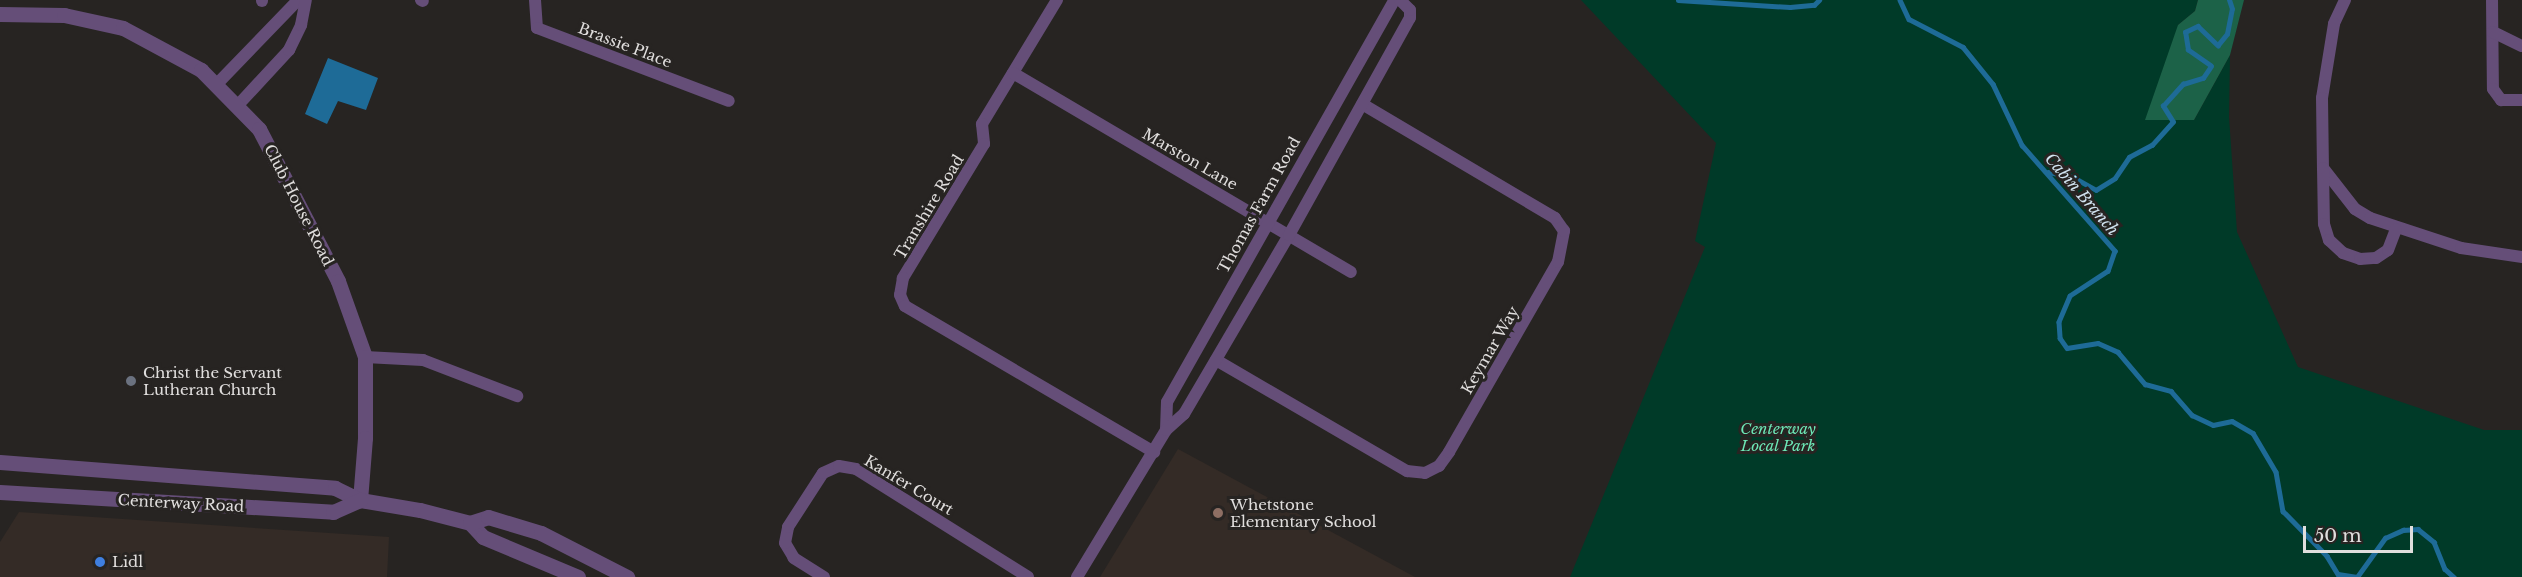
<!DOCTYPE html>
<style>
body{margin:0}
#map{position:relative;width:2522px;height:577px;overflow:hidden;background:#272422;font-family:"Libre Baskerville",serif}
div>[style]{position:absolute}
.built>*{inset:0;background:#342b26}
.green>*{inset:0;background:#003a28}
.forest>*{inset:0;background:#1c6248}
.water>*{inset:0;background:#1e6b97}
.stream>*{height:4.5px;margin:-2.25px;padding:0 2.25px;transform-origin:2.25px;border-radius:2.25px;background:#1e6b97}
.minor>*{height:12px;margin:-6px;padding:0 6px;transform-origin:6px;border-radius:6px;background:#654e78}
.tertiary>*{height:15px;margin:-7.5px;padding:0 7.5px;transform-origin:7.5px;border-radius:7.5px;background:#654e78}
.dots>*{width:16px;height:16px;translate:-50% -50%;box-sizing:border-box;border:3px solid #272422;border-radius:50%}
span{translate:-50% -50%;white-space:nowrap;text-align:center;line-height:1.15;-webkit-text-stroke:6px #272422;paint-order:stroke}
.street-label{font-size:15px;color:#e0dedd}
.poi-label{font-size:15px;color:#e0dedd}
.left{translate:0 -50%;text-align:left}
.park-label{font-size:15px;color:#6de7b6;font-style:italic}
.water-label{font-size:16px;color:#d1e3f0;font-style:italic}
.scale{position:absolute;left:2303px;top:526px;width:110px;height:27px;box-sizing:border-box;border:3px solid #e0dedd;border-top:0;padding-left:8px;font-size:18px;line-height:21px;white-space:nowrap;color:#e0dedd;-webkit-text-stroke:4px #272422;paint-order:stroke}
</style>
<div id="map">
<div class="built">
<i style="clip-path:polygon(1178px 449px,1415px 577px,1100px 577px)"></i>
<i style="clip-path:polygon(19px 512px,389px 537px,387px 577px,0 577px,0 542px)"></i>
</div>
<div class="green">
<i style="clip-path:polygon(1581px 0,2198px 0,2195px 11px,2178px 25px,2194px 120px,2230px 55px,2229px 117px,2237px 232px,2298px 367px,2484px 430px,2522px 430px,2522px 577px,1570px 577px,1705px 247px,1695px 241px,1716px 143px)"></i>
</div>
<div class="forest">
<i style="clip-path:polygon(2198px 0,2244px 0,2230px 55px,2194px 120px,2145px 120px,2178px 25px,2195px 11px)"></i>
</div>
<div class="water">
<i style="clip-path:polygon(328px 58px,378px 78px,366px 110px,338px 101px,327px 124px,305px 114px)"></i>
</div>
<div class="stream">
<i style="left:1678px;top:0;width:112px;rotate:3.6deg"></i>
<i style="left:1790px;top:7px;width:24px;rotate:-5deg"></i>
<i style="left:1814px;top:5px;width:7px;rotate:-45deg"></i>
<i style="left:1900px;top:0;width:21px;rotate:65deg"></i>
<i style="left:1909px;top:19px;width:61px;rotate:27.4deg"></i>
<i style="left:1963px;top:47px;width:48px;rotate:51deg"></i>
<i style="left:1993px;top:84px;width:68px;rotate:64.6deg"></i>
<i style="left:2022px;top:145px;width:141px;rotate:48.7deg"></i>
<i style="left:2115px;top:251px;width:21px;rotate:109deg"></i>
<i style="left:2108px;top:271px;width:45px;rotate:146.7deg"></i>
<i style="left:2070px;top:296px;width:28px;rotate:113deg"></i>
<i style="left:2059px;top:322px;width:16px;rotate:86deg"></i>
<i style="left:2060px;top:338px;width:12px;rotate:55deg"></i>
<i style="left:2067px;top:348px;width:31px;rotate:-9deg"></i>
<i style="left:2098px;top:343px;width:22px;rotate:24deg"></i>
<i style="left:2118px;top:352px;width:42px;rotate:49.8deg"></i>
<i style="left:2145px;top:384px;width:27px;rotate:15deg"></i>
<i style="left:2171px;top:391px;width:32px;rotate:49deg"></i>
<i style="left:2192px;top:415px;width:23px;rotate:25deg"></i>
<i style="left:2213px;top:425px;width:19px;rotate:-12deg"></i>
<i style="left:2232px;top:421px;width:24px;rotate:30deg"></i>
<i style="left:2253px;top:433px;width:45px;rotate:59.5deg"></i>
<i style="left:2276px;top:472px;width:40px;rotate:80deg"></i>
<i style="left:2283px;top:511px;width:63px;rotate:45.6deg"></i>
<i style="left:2327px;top:556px;width:21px;rotate:59deg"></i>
<i style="left:2338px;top:574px;width:19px;rotate:9deg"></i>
<i style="left:2357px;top:577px;width:48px;rotate:-54.3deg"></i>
<i style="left:2385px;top:538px;width:20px;rotate:-24deg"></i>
<i style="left:2403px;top:530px;width:15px;rotate:-4deg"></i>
<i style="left:2418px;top:529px;width:21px;rotate:39deg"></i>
<i style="left:2434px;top:542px;width:29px;rotate:68deg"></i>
<i style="left:2445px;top:569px;width:12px;rotate:42deg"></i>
<i style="left:2048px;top:172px;width:25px;rotate:11deg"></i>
<i style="left:2073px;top:177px;width:26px;rotate:29deg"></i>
<i style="left:2096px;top:190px;width:22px;rotate:-32deg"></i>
<i style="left:2115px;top:178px;width:25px;rotate:-56deg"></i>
<i style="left:2129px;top:157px;width:26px;rotate:-28deg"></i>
<i style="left:2152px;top:145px;width:31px;rotate:-48deg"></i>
<i style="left:2173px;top:122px;width:19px;rotate:-122deg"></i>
<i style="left:2163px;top:106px;width:30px;rotate:-48deg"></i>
<i style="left:2183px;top:84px;width:21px;rotate:-17deg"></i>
<i style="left:2203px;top:78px;width:14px;rotate:-56deg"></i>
<i style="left:2211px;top:66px;width:28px;rotate:-145deg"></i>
<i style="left:2188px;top:50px;width:18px;rotate:-99deg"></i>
<i style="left:2185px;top:32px;width:14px;rotate:-25deg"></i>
<i style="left:2198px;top:26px;width:28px;rotate:44deg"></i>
<i style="left:2218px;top:45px;width:14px;rotate:-51deg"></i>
<i style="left:2227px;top:34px;width:25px;rotate:-79deg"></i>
<i style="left:2232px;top:9px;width:9px;rotate:-108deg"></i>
</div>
<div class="minor">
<i style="left:421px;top:0;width:2px;rotate:27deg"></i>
<i style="left:535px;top:0;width:28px;rotate:86deg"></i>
<i style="left:537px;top:28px;width:205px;rotate:20.8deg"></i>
<i style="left:1057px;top:0;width:145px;rotate:121.2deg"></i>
<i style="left:982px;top:124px;width:20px;rotate:84deg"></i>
<i style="left:984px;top:144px;width:157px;rotate:121.2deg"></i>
<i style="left:903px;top:278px;width:17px;rotate:100deg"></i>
<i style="left:900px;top:295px;width:12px;rotate:66deg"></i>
<i style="left:905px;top:306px;width:289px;rotate:30.4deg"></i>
<i style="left:2345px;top:0;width:26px;rotate:115deg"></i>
<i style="left:2334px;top:24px;width:75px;rotate:99.2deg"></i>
<i style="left:2322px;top:98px;width:70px;rotate:89.2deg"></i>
<i style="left:2323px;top:168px;width:52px;rotate:52deg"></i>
<i style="left:2355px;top:209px;width:17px;rotate:31deg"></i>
<i style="left:2370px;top:218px;width:96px;rotate:18.2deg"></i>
<i style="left:2461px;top:248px;width:62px;rotate:8.4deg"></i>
<i style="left:2492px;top:0;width:89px;rotate:89.4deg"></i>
<i style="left:2493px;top:89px;width:14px;rotate:54deg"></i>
<i style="left:2501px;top:100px;width:21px"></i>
<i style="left:262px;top:1px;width:1px;rotate:-90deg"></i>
<i style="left:2493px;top:32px;width:32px;rotate:26deg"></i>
<i style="left:1013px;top:73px;width:392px;rotate:30.5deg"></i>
<i style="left:216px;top:85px;width:118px;rotate:-46deg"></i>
<i style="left:239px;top:104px;width:74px;rotate:-47.2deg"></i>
<i style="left:289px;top:50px;width:28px;rotate:-64deg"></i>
<i style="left:301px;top:25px;width:25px;rotate:-79deg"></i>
<i style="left:2323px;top:168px;width:56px;rotate:89deg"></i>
<i style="left:2324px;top:224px;width:17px;rotate:73deg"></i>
<i style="left:2329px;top:240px;width:19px;rotate:43deg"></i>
<i style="left:2343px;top:253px;width:18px;rotate:19deg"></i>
<i style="left:2360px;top:259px;width:16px;rotate:-4deg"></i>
<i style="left:2376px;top:258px;width:14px;rotate:-34deg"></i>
<i style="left:2388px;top:250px;width:22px;rotate:-69deg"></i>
<i style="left:365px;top:357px;width:58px;rotate:3deg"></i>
<i style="left:423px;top:360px;width:101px;rotate:21deg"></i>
<i style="left:1216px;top:360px;width:221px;rotate:30.2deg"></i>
<i style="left:1407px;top:471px;width:18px;rotate:6deg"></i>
<i style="left:1425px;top:473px;width:16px;rotate:-27deg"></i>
<i style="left:1439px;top:466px;width:17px;rotate:-54deg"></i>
<i style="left:1449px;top:452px;width:219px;rotate:-60.2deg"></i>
<i style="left:1558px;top:262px;width:32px;rotate:-79deg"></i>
<i style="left:1564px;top:231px;width:16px;rotate:-125deg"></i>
<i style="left:1555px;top:218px;width:224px;rotate:-149.4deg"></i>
<i style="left:1166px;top:430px;width:28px;rotate:-88deg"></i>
<i style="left:1167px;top:402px;width:462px;rotate:-60.5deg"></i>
<i style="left:824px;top:577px;width:36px;rotate:-148deg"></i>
<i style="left:794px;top:558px;width:17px;rotate:-121deg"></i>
<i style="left:785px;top:543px;width:16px;rotate:-79deg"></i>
<i style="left:788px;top:527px;width:64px;rotate:-57.1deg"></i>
<i style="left:823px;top:473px;width:17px;rotate:-24deg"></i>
<i style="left:839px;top:466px;width:17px;rotate:10deg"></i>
<i style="left:856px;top:469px;width:203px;rotate:32.1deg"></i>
<i style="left:1077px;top:577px;width:172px;rotate:-58.8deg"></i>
<i style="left:1166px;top:430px;width:24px;rotate:-42deg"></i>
<i style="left:1184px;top:414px;width:208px;rotate:-59.6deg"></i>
<i style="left:1289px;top:235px;width:248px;rotate:-60.9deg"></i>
<i style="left:1410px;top:18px;width:8px;rotate:-90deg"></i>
<i style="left:1410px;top:10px;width:14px;rotate:-135deg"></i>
</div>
<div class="tertiary">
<i style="left:0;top:14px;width:64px;rotate:0.9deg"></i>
<i style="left:64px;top:15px;width:60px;rotate:12.4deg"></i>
<i style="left:123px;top:28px;width:89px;rotate:28.3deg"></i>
<i style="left:201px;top:70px;width:83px;rotate:45.5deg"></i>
<i style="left:259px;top:129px;width:171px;rotate:62.5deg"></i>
<i style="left:338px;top:281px;width:81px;rotate:70.4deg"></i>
<i style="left:365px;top:357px;width:81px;rotate:90deg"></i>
<i style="left:365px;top:438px;width:62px;rotate:94.6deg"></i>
<i style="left:0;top:462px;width:336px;rotate:4.4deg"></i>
<i style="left:335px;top:488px;width:28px;rotate:26deg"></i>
<i style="left:360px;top:500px;width:61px;rotate:9.5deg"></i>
<i style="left:420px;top:510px;width:52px;rotate:14.6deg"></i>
<i style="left:470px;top:523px;width:19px;rotate:47deg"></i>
<i style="left:483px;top:537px;width:103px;rotate:22.8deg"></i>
<i style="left:0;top:492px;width:334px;rotate:3.4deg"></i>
<i style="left:333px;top:512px;width:30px;rotate:-24deg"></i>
<i style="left:470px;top:523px;width:19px;rotate:-18deg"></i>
<i style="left:488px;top:517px;width:55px;rotate:16.8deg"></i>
<i style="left:541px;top:533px;width:97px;rotate:27.1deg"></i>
</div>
<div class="dots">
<i style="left:131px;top:381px;background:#6b7280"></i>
<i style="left:1218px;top:513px;background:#8d6e63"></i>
<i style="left:100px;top:562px;background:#3f7fe0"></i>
</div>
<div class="street-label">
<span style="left:625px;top:45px;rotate:21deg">Brassie Place</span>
<span style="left:1190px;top:159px;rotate:30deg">Marston Lane</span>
<span style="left:299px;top:205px;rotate:63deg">Club House Road</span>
<span style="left:1259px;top:205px;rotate:-61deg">Thomas Farm Road</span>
<span style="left:929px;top:207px;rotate:-59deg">Transhire Road</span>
<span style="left:1490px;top:350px;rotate:-60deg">Keymar Way</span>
<span style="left:909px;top:485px;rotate:31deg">Kanfer Court</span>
<span style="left:181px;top:503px;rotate:3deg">Centerway Road</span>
</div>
<div class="poi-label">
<span class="left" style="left:143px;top:381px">Christ the Servant<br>Lutheran Church</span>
<span class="left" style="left:1230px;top:513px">Whetstone<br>Elementary School</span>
<span class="left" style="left:112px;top:562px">Lidl</span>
</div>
<div class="park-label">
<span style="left:1778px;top:437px">Centerway<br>Local Park</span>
</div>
<div class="water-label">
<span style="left:2082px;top:194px;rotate:49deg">Cabin Branch</span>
</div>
<div class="scale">50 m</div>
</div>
